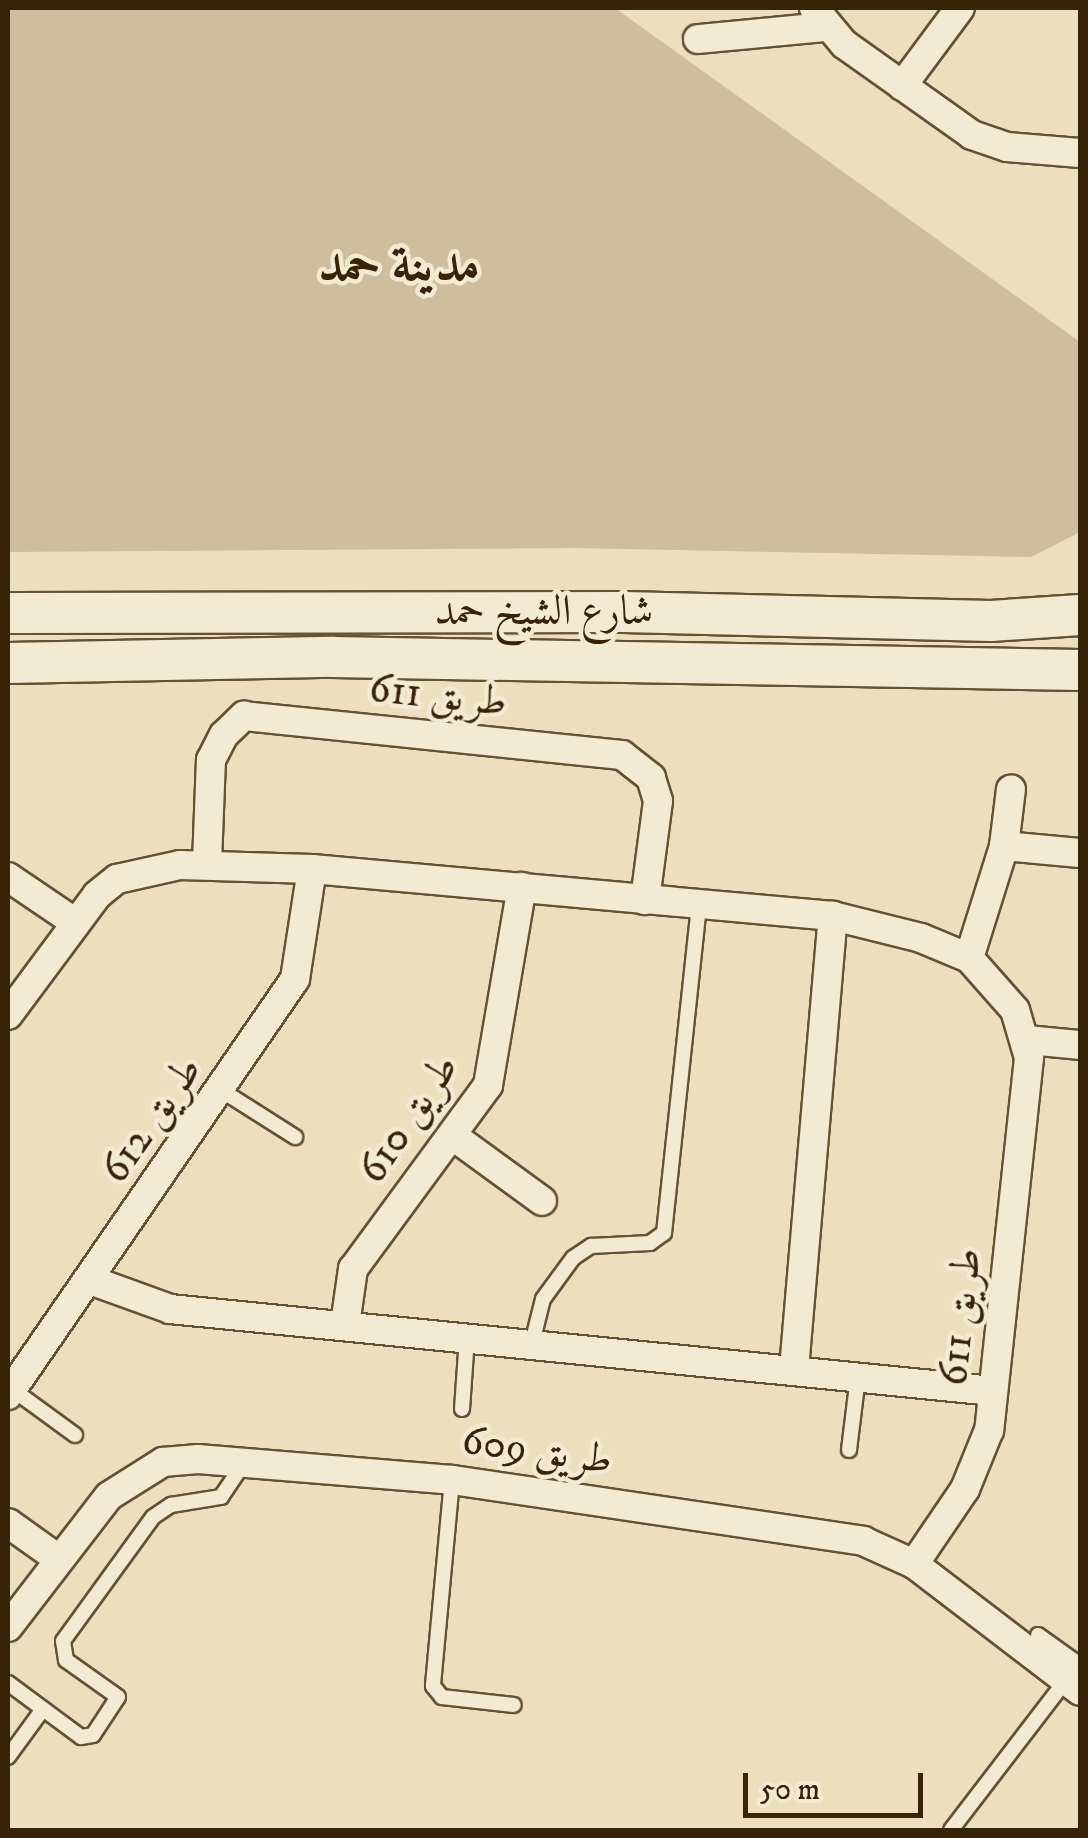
<!DOCTYPE html>
<meta charset="utf-8">
<style>
body{margin:0}
#map{position:relative;width:1088px;height:1838px;overflow:hidden;background:#ecdfbd;font-family:"IM FELL DW Pica",Amiri,serif}
div>[style]{position:absolute}
.green>*{inset:0;background:#cdbf9e}
.roads{filter:drop-shadow(2px 0 #645235) drop-shadow(-2px 0 #645235) drop-shadow(0 2px #645235) drop-shadow(0 -2px #645235)}
.service>*{height:14px;margin:-7px;padding:0 7px;transform-origin:7px;border-radius:7px;background:#f3ead4}
.minor>*{height:28px;margin:-14px;padding:0 14px;transform-origin:14px;border-radius:14px;background:#f3ead4}
.secondary>*{height:40px;margin:-20px;padding:0 20px;transform-origin:20px;border-radius:20px;background:#f3ead4}
span{translate:-50% -50%;white-space:nowrap;text-align:center;line-height:1.15;-webkit-text-stroke:9px #f3ead4;paint-order:stroke}
.street-label{font-size:42px;color:#362308}
.district-label{font-size:52px;color:#362308;font-weight:700}
.frame{position:absolute;inset:0;border:10px solid #362308;pointer-events:none}
.scale{position:absolute;left:743px;top:1773px;width:180px;height:45px;box-sizing:border-box;border:5px solid #362308;border-top:0;padding-left:12px;font-size:30px;line-height:35px;white-space:nowrap;color:#362308;-webkit-text-stroke:8px #f3ead4;paint-order:stroke}
</style>
<div id="map">
<div class="green">
<i style="clip-path:polygon(8px 8px,615px 8px,1080px 342px,1080px 532px,1031px 557px,574px 548px,8px 552px)"></i>
</div>
<div class="roads">
<div class="service">
<i style="left:221px;top:1090px;width:88px;rotate:32.4deg"></i>
<i style="left:532px;top:1343px;width:45px;rotate:-76deg"></i>
<i style="left:543px;top:1299px;width:51px;rotate:-53.8deg"></i>
<i style="left:573px;top:1258px;width:22px;rotate:-34deg"></i>
<i style="left:591px;top:1246px;width:59px;rotate:-2.9deg"></i>
<i style="left:650px;top:1243px;width:17px;rotate:-36deg"></i>
<i style="left:664px;top:1233px;width:331px;rotate:-83.9deg"></i>
<i style="left:12px;top:1389px;width:78px;rotate:36.1deg"></i>
<i style="left:462px;top:1409px;width:71px;rotate:-86deg"></i>
<i style="left:849px;top:1450px;width:74px;rotate:-83deg"></i>
<i style="left:452px;top:1480px;width:207px;rotate:95.3deg"></i>
<i style="left:433px;top:1686px;width:14px;rotate:51deg"></i>
<i style="left:442px;top:1697px;width:72px;rotate:6.3deg"></i>
<i style="left:1038px;top:1635px;width:52px;rotate:35.5deg"></i>
<i style="left:8px;top:1683px;width:91px;rotate:36.5deg"></i>
<i style="left:81px;top:1737px;width:12px;rotate:-9deg"></i>
<i style="left:93px;top:1735px;width:45px;rotate:-56.7deg"></i>
<i style="left:118px;top:1697px;width:64px;rotate:-144.6deg"></i>
<i style="left:66px;top:1660px;width:19px;rotate:-99deg"></i>
<i style="left:63px;top:1641px;width:153px;rotate:-54deg"></i>
<i style="left:153px;top:1517px;width:22px;rotate:-34deg"></i>
<i style="left:171px;top:1505px;width:51px;rotate:-9.1deg"></i>
<i style="left:221px;top:1497px;width:40px;rotate:-56deg"></i>
<i style="left:8px;top:1757px;width:59px;rotate:-53.9deg"></i>
<i style="left:951px;top:1830px;width:189px;rotate:-52.5deg"></i>
</div>
<div class="minor">
<i style="left:814px;top:8px;width:47px;rotate:50.2deg"></i>
<i style="left:844px;top:44px;width:157px;rotate:35.4deg"></i>
<i style="left:972px;top:135px;width:37px;rotate:19deg"></i>
<i style="left:1007px;top:147px;width:73px;rotate:4.7deg"></i>
<i style="left:698px;top:39px;width:129px;rotate:-5.4deg"></i>
<i style="left:902px;top:86px;width:97px;rotate:-53.4deg"></i>
<i style="left:1004px;top:846px;width:57px;rotate:-83deg"></i>
<i style="left:207px;top:863px;width:103px;rotate:-87.8deg"></i>
<i style="left:211px;top:760px;width:28px;rotate:-63deg"></i>
<i style="left:224px;top:735px;width:28px;rotate:-44deg"></i>
<i style="left:244px;top:716px;width:380px;rotate:5.9deg"></i>
<i style="left:622px;top:755px;width:37px;rotate:38deg"></i>
<i style="left:651px;top:778px;width:24px;rotate:73deg"></i>
<i style="left:658px;top:801px;width:100px;rotate:97.5deg"></i>
<i style="left:8px;top:877px;width:82px;rotate:34.1deg"></i>
<i style="left:969px;top:958px;width:117px;rotate:-72.6deg"></i>
<i style="left:1004px;top:846px;width:76px;rotate:5.3deg"></i>
<i style="left:8px;top:1015px;width:149px;rotate:-53.4deg"></i>
<i style="left:97px;top:895px;width:26px;rotate:-39deg"></i>
<i style="left:117px;top:879px;width:65px;rotate:-12.5deg"></i>
<i style="left:180px;top:865px;width:132px;rotate:1.7deg"></i>
<i style="left:312px;top:869px;width:523px;rotate:5.15deg"></i>
<i style="left:833px;top:916px;width:91px;rotate:14deg"></i>
<i style="left:921px;top:938px;width:52px;rotate:22.6deg"></i>
<i style="left:969px;top:958px;width:69px;rotate:48.5deg"></i>
<i style="left:1015px;top:1010px;width:50px;rotate:73.7deg"></i>
<i style="left:1029px;top:1058px;width:374px;rotate:96.1deg"></i>
<i style="left:989px;top:1430px;width:64px;rotate:112.1deg"></i>
<i style="left:965px;top:1489px;width:91px;rotate:124.2deg"></i>
<i style="left:1028px;top:1040px;width:52px;rotate:5.5deg"></i>
<i style="left:453px;top:1136px;width:110px;rotate:36.1deg"></i>
<i style="left:90px;top:1280px;width:85px;rotate:19.9deg"></i>
<i style="left:170px;top:1309px;width:827px;rotate:5.69deg"></i>
<i style="left:345px;top:1325px;width:57px;rotate:-81.9deg"></i>
<i style="left:353px;top:1269px;width:228px;rotate:-53.7deg"></i>
<i style="left:488px;top:1085px;width:201px;rotate:-80.3deg"></i>
<i style="left:794px;top:1369px;width:455px;rotate:-85.1deg"></i>
<i style="left:8px;top:1395px;width:505px;rotate:-55.4deg"></i>
<i style="left:295px;top:979px;width:111px;rotate:-81.2deg"></i>
<i style="left:8px;top:1523px;width:60px;rotate:35.5deg"></i>
<i style="left:8px;top:1627px;width:165px;rotate:-52.4deg"></i>
<i style="left:109px;top:1496px;width:64px;rotate:-32.2deg"></i>
<i style="left:163px;top:1462px;width:35px;rotate:-5deg"></i>
<i style="left:198px;top:1459px;width:255px;rotate:4.7deg"></i>
<i style="left:452px;top:1480px;width:416px;rotate:8.4deg"></i>
<i style="left:863px;top:1541px;width:56px;rotate:24.3deg"></i>
<i style="left:914px;top:1564px;width:209px;rotate:37.4deg"></i>
</div>
<div class="secondary">
<i style="left:8px;top:613px;width:616px;rotate:-0.09deg"></i>
<i style="left:624px;top:612px;width:367px;rotate:1.4deg"></i>
<i style="left:991px;top:621px;width:89px;rotate:-3.9deg"></i>
<i style="left:8px;top:663px;width:325px;rotate:-1.1deg"></i>
<i style="left:333px;top:657px;width:747px;rotate:1deg"></i>
</div>
</div>
<div class="street-label">
<span style="left:544px;top:612px">شارع الشيخ حمد</span>
<span style="left:438px;top:696px;rotate:6deg">طريق 611</span>
<span style="left:409px;top:1119px;rotate:-56deg">طريق 610</span>
<span style="left:152px;top:1120px;rotate:-55deg">طريق 612</span>
<span style="left:961px;top:1317px;rotate:-84deg">طريق 611</span>
<span style="left:537px;top:1451px;rotate:8deg">طريق 609</span>
</div>
<div class="district-label">
<span style="left:399px;top:266px">مدينة حمد</span>
</div>
<div class="frame"></div>
<div class="scale">50 m</div>
</div>
